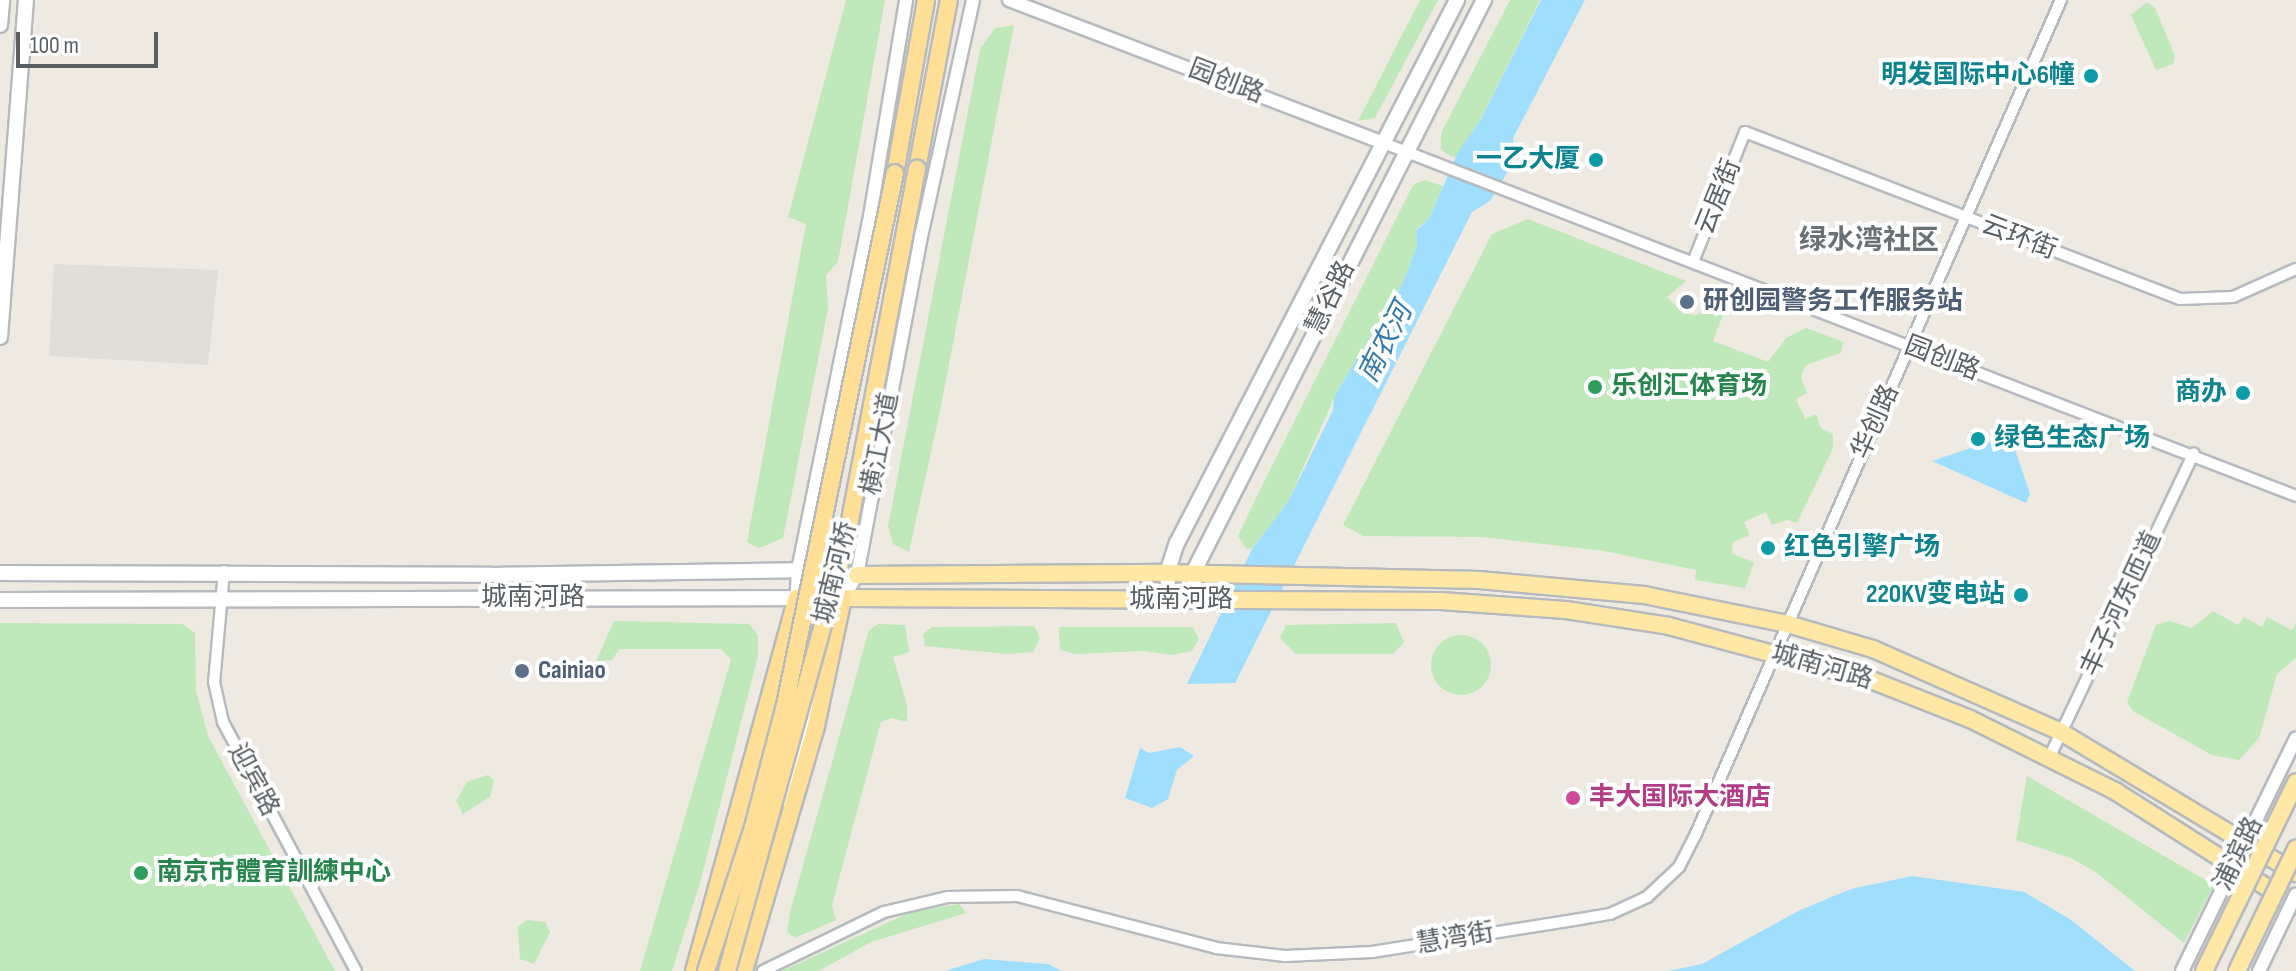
<!DOCTYPE html>
<meta charset="utf-8">
<style>
body{margin:0}
#map{position:relative;width:2296px;height:971px;overflow:hidden;background:#eeeae1;font-family:"Sofia Sans Condensed","Noto Sans SC",sans-serif}
div>[style]{position:absolute}
.industrial>*{inset:0;background:#e1ddd9}
.green>*{inset:0;background:#bfe8bb}
.round{border-radius:50%}
.water>*{inset:0;background:#a0deff}
.roads{filter:drop-shadow(2px 0 #b6babf) drop-shadow(-2px 0 #b6babf) drop-shadow(0 2px #b6babf) drop-shadow(0 -2px #b6babf)}
.minor>*{height:10px;margin:-5px;padding:0 5px;transform-origin:5px;border-radius:5px;background:#fff}
.tertiary>*{height:12px;margin:-6px;padding:0 6px;transform-origin:6px;border-radius:6px;background:#fff}
.secondary>*{height:14px;margin:-7px;padding:0 7px;transform-origin:7px;border-radius:7px;background:#fff}
.primary>*{height:16px;margin:-8px;padding:0 8px;transform-origin:8px;border-radius:8px;background:#ffe8a5}
.trunk>*{height:16px;margin:-8px;padding:0 8px;transform-origin:8px;border-radius:8px;background:#ffdf96}
.bridges{filter:drop-shadow(2px 0 #b6babf) drop-shadow(-2px 0 #b6babf) drop-shadow(0 2px #b6babf) drop-shadow(0 -2px #b6babf)}
.tertiary-bridge>*{height:12px;margin:-6px;padding:0 6px;transform-origin:6px;border-radius:6px;background:#fff}
.primary-bridge>*{height:16px;margin:-8px;padding:0 8px;transform-origin:8px;border-radius:8px;background:#ffe8a5}
.trunk-bridge>*{height:16px;margin:-8px;padding:0 8px;transform-origin:8px;border-radius:8px;background:#ffdf96}
.dots>*{width:22px;height:22px;translate:-50% -50%;box-sizing:border-box;border:4px solid #fff;border-radius:50%}
span{translate:-50% -50%;white-space:nowrap;text-align:center;line-height:1.15;-webkit-text-stroke:8px #fff;paint-order:stroke}
.culture-label{font-size:26px;color:#0d838f;font-weight:700}
.right{translate:-100% -50%;text-align:right}
.left{translate:0 -50%;text-align:left}
.street-label{font-size:26px;color:#595f63}
.service-label{font-size:26px;color:#4e5e75;font-weight:700}
.leisure-label{font-size:26px;color:#27864d;font-weight:700}
.hotel-label{font-size:26px;color:#b23c85;font-weight:700}
.neighbourhood-label{font-size:28px;color:#6a7175;font-weight:700}
.water-label{font-size:28px;color:#347aaf;font-style:italic}
.scale{position:absolute;left:16px;top:32px;width:142px;height:36px;box-sizing:border-box;border:4px solid #595f63;border-top:0;padding-left:10px;font-size:24px;line-height:28px;white-space:nowrap;color:#595f63;-webkit-text-stroke:6px #fff;paint-order:stroke}
</style>
<div id="map">
<div class="industrial">
<i style="clip-path:polygon(54px 264px,218px 270px,208px 365px,49px 356px)"></i>
</div>
<div class="green">
<i style="clip-path:polygon(846px 0,885px 0,838px 262px,826px 275px,828px 309px,783px 538px,759px 548px,747px 542px,806px 224px,788px 217px)"></i>
<i style="clip-path:polygon(1420px 0,1438px 0,1375px 118px,1358px 121px)"></i>
<i style="clip-path:polygon(1510px 0,1540px 0,1480px 121px,1456px 158px,1448px 155px,1441px 149px,1441px 133px)"></i>
<i style="clip-path:polygon(2147px 2px,2155px 8px,2175px 56px,2173px 64px,2156px 70px,2131px 15px)"></i>
<i style="clip-path:polygon(1014px 25px,940px 411px,909px 552px,893px 544px,888px 526px,980px 49px,995px 28px)"></i>
<i style="clip-path:polygon(1425px 180px,1443px 186px,1429px 219px,1416px 230px,1417px 245px,1404px 281px,1333px 400px,1288px 502px,1252px 549px,1246px 548px,1238px 536px,1257px 496px,1413px 185px)"></i>
<i style="clip-path:polygon(1528px 219px,1686px 281px,1667px 297px,1684px 314px,1698px 315px,1705px 305px,1711px 308px,1717px 293px,1729px 299px,1713px 341px,1768px 362px,1786px 338px,1806px 328px,1844px 342px,1840px 353px,1806px 365px,1801px 377px,1807px 393px,1796px 399px,1805px 419px,1816px 414px,1821px 428px,1833px 434px,1833px 448px,1797px 523px,1787px 520px,1772px 525px,1766px 512px,1744px 522px,1750px 535px,1733px 542px,1732px 554px,1754px 562px,1745px 588px,1695px 580px,1696px 570px,1604px 551px,1483px 537px,1363px 536px,1343px 525px,1492px 234px)"></i>
<i style="clip-path:polygon(2213px 611px,2238px 625px,2244px 617px,2262px 627px,2267px 617px,2292px 630px,2296px 623px,2296px 658px,2277px 674px,2259px 738px,2239px 760px,2212px 755px,2133px 711px,2127px 702px,2156px 625px,2170px 621px,2192px 628px)"></i>
<i style="clip-path:polygon(614px 621px,749px 624px,758px 635px,758px 656px,700px 883px,672px 971px,640px 971px,731px 660px,721px 649px,619px 649px,612px 660px,596px 661px)"></i>
<i style="clip-path:polygon(0 623px,182px 624px,195px 633px,196px 690px,208px 736px,335px 971px,0 971px)"></i>
<i style="clip-path:polygon(1396px 623px,1404px 642px,1393px 654px,1296px 654px,1280px 638px,1286px 625px)"></i>
<i style="clip-path:polygon(878px 624px,905px 625px,909px 652px,893px 657px,907px 705px,907px 722px,892px 718px,881px 722px,832px 905px,836px 920px,795px 938px,787px 932px,790px 912px,869px 630px)"></i>
<i style="clip-path:polygon(1034px 626px,1040px 638px,1033px 652px,1007px 654px,925px 646px,923px 634px,932px 627px)"></i>
<i style="clip-path:polygon(1059px 627px,1192px 627px,1199px 638px,1192px 651px,1172px 655px,1144px 651px,1075px 654px,1060px 650px)"></i>
<i class="round" style="left:1431px;top:635px;width:60px;height:60px"></i>
<i style="clip-path:polygon(488px 775px,494px 781px,490px 797px,463px 814px,456px 801px,467px 782px)"></i>
<i style="clip-path:polygon(2027px 776px,2214px 885px,2184px 943px,2097px 873px,2071px 858px,2016px 840px)"></i>
<i style="clip-path:polygon(959px 904px,966px 913px,871px 942px,819px 971px,782px 971px,911px 912px)"></i>
<i style="clip-path:polygon(527px 920px,545px 922px,550px 932px,534px 964px,520px 959px,518px 926px)"></i>
</div>
<div class="water">
<i style="clip-path:polygon(1541px 0,1585px 0,1513px 138px,1516px 158px,1490px 201px,1472px 212px,1235px 683px,1187px 684px,1252px 549px,1288px 502px,1333px 410px,1334px 397px,1404px 281px,1417px 245px,1416px 231px,1429px 219px,1458px 152px,1480px 121px)"></i>
<i style="clip-path:polygon(2010px 435px,2030px 494px,2026px 503px,1932px 461px)"></i>
<i style="clip-path:polygon(1180px 747px,1194px 756px,1177px 770px,1168px 799px,1152px 808px,1125px 798px,1140px 748px,1149px 753px)"></i>
<i style="clip-path:polygon(1912px 876px,2024px 892px,2070px 919px,2135px 971px,1668px 971px,1702px 964px,1798px 911px,1851px 889px)"></i>
<i style="clip-path:polygon(984px 959px,1048px 964px,1062px 971px,945px 971px)"></i>
</div>
<div class="roads">
<div class="minor">
<i style="left:1381px;top:142px;width:981px;rotate:21.15deg"></i>
<i style="left:1693px;top:262px;width:140px;rotate:-68.2deg"></i>
<i style="left:1745px;top:132px;width:466px;rotate:21deg"></i>
<i style="left:2180px;top:299px;width:53px;rotate:-2.2deg"></i>
<i style="left:2233px;top:297px;width:69px;rotate:-24deg"></i>
<i style="left:224px;top:571px;width:111px;rotate:95.1deg"></i>
<i style="left:214px;top:682px;width:41px;rotate:77.3deg"></i>
<i style="left:223px;top:722px;width:282px;rotate:61.9deg"></i>
<i style="left:2050px;top:756px;width:335px;rotate:-64.6deg"></i>
<i style="left:763px;top:971px;width:135px;rotate:-26deg"></i>
<i style="left:884px;top:912px;width:66px;rotate:-13.2deg"></i>
<i style="left:948px;top:897px;width:69px;rotate:-0.8deg"></i>
<i style="left:1017px;top:896px;width:206px;rotate:14.6deg"></i>
<i style="left:1216px;top:948px;width:69px;rotate:6.6deg"></i>
<i style="left:1285px;top:956px;width:87px;rotate:-2.6deg"></i>
<i style="left:1372px;top:952px;width:192px;rotate:-9deg"></i>
<i style="left:1562px;top:922px;width:49px;rotate:-9.5deg"></i>
<i style="left:1610px;top:914px;width:41px;rotate:-24.7deg"></i>
<i style="left:1647px;top:897px;width:44px;rotate:-43.2deg"></i>
<i style="left:1679px;top:867px;width:35px;rotate:-63deg"></i>
<i style="left:1695px;top:836px;width:913px;rotate:-66.36deg"></i>
</div>
<div class="tertiary">
<i style="left:1009px;top:0;width:398px;rotate:20.9deg"></i>
<i style="left:840px;top:604px;width:34px;rotate:-60deg"></i>
<i style="left:857px;top:575px;width:349px;rotate:-79.3deg"></i>
<i style="left:922px;top:232px;width:238px;rotate:-77.6deg"></i>
<i style="left:796px;top:607px;width:37px;rotate:-87deg"></i>
<i style="left:798px;top:570px;width:355px;rotate:-78.5deg"></i>
<i style="left:869px;top:222px;width:225px;rotate:-80.5deg"></i>
<i style="left:786px;top:801px;width:133px;rotate:-75.2deg"></i>
<i style="left:739px;top:847px;width:170px;rotate:-75.3deg"></i>
</div>
<div class="secondary">
<i style="left:0;top:25px;width:25px;rotate:-85deg"></i>
<i style="left:0;top:337px;width:338px;rotate:-85.6deg"></i>
<i style="left:0;top:573px;width:491px;rotate:0.2deg"></i>
<i style="left:491px;top:575px;width:307px;rotate:-0.9deg"></i>
<i style="left:798px;top:570px;width:59px;rotate:4.8deg"></i>
<i style="left:0;top:600px;width:840px;rotate:-0.14deg"></i>
<i style="left:1169px;top:600px;width:27px;rotate:-94deg"></i>
<i style="left:1167px;top:573px;width:32px;rotate:-72deg"></i>
<i style="left:1177px;top:543px;width:611px;rotate:-62.72deg"></i>
<i style="left:1195px;top:600px;width:27px;rotate:-94deg"></i>
<i style="left:1193px;top:573px;width:643px;rotate:-63.08deg"></i>
</div>
<div class="primary">
<i style="left:857px;top:575px;width:310px;rotate:-0.4deg"></i>
<i style="left:1167px;top:573px;width:312px;rotate:1.3deg"></i>
<i style="left:1479px;top:580px;width:166px;rotate:5.2deg"></i>
<i style="left:1644px;top:595px;width:147px;rotate:11.4deg"></i>
<i style="left:1788px;top:624px;width:89px;rotate:16.4deg"></i>
<i style="left:1873px;top:649px;width:206px;rotate:23.8deg"></i>
<i style="left:2061px;top:732px;width:274px;rotate:31deg"></i>
<i style="left:843px;top:598px;width:598px;rotate:0.29deg"></i>
<i style="left:1441px;top:601px;width:125px;rotate:4.1deg"></i>
<i style="left:1566px;top:610px;width:104px;rotate:8.8deg"></i>
<i style="left:1669px;top:626px;width:209px;rotate:15deg"></i>
<i style="left:1871px;top:680px;width:106px;rotate:21.5deg"></i>
<i style="left:1970px;top:719px;width:162px;rotate:26.4deg"></i>
<i style="left:2115px;top:791px;width:214px;rotate:32.4deg"></i>
</div>
<div class="trunk">
<i style="left:917px;top:169px;width:172px;rotate:-79.3deg"></i>
<i style="left:895px;top:173px;width:176px;rotate:-79.8deg"></i>
<i style="left:694px;top:971px;width:387px;rotate:-74.6deg"></i>
<i style="left:744px;top:971px;width:255px;rotate:-73.6deg"></i>
<i style="left:816px;top:726px;width:131px;rotate:-78.1deg"></i>
</div>
</div>
<div class="bridges">
<div class="tertiary-bridge">
<i style="left:2182px;top:971px;width:259px;rotate:-63.9deg"></i>
<i style="left:2259px;top:971px;width:85px;rotate:-64.3deg"></i>
</div>
<div class="primary-bridge">
<i style="left:2204px;top:971px;width:210px;rotate:-64deg"></i>
<i style="left:2237px;top:971px;width:136px;rotate:-64.2deg"></i>
</div>
<div class="trunk-bridge">
<i style="left:706px;top:971px;width:151px;rotate:-71.9deg"></i>
<i style="left:753px;top:827px;width:126px;rotate:-75.3deg"></i>
<i style="left:785px;top:705px;width:543px;rotate:-78.32deg"></i>
<i style="left:727px;top:971px;width:446px;rotate:-74.5deg"></i>
<i style="left:846px;top:541px;width:379px;rotate:-79.2deg"></i>
</div>
</div>
<div class="dots">
<i style="left:2091px;top:76px;background:#0f9aa8"></i>
<i style="left:1596px;top:160px;background:#0f9aa8"></i>
<i style="left:1687px;top:302px;background:#5c6f8a"></i>
<i style="left:1595px;top:387px;background:#2e9e5b"></i>
<i style="left:2243px;top:393px;background:#0f9aa8"></i>
<i style="left:1978px;top:439px;background:#0f9aa8"></i>
<i style="left:1768px;top:548px;background:#0f9aa8"></i>
<i style="left:2021px;top:595px;background:#0f9aa8"></i>
<i style="left:522px;top:671px;background:#5c6f8a"></i>
<i style="left:1573px;top:798px;background:#d1479c"></i>
<i style="left:141px;top:873px;background:#2e9e5b"></i>
</div>
<div class="culture-label">
<span class="right" style="left:2075px;top:76px">明发国际中心6幢</span>
<span class="right" style="left:1580px;top:160px">一乙大厦</span>
<span class="right" style="left:2227px;top:393px">商办</span>
<span class="left" style="left:1994px;top:439px">绿色生态广场</span>
<span class="left" style="left:1784px;top:548px">红色引擎广场</span>
<span class="right" style="left:2005px;top:595px">220KV变电站</span>
</div>
<div class="street-label">
<span style="left:1226px;top:82px;rotate:21deg">园创路</span>
<span style="left:1719px;top:197px;rotate:-68deg">云居街</span>
<span style="left:2019px;top:238px;rotate:21deg">云环街</span>
<span style="left:1331px;top:298px;rotate:-64deg">慧谷路</span>
<span style="left:1942px;top:359px;rotate:21deg">园创路</span>
<span style="left:1876px;top:422px;rotate:-66deg">华创路</span>
<span style="left:881px;top:444px;rotate:-79deg">横江大道</span>
<span style="left:836px;top:573px;rotate:-76deg">城南河桥</span>
<span style="left:533px;top:598px">城南河路</span>
<span style="left:1181px;top:600px">城南河路</span>
<span style="left:2122px;top:604px;rotate:-65deg">丰子河东匝道</span>
<span style="left:1822px;top:667px;rotate:16deg">城南河路</span>
<span style="left:253px;top:780px;rotate:62deg">迎宾路</span>
<span style="left:2239px;top:854px;rotate:-64deg">浦滨路</span>
<span style="left:1455px;top:939px;rotate:-9deg">慧湾街</span>
</div>
<div class="service-label">
<span class="left" style="left:1703px;top:302px">研创园警务工作服务站</span>
<span class="left" style="left:538px;top:671px">Cainiao</span>
</div>
<div class="leisure-label">
<span class="left" style="left:1611px;top:387px">乐创汇体育场</span>
<span class="left" style="left:157px;top:873px">南京市體育訓練中心</span>
</div>
<div class="hotel-label">
<span class="left" style="left:1589px;top:798px">丰大国际大酒店</span>
</div>
<div class="neighbourhood-label">
<span style="left:1869px;top:241px">绿水湾社区</span>
</div>
<div class="water-label">
<span style="left:1386px;top:343px;rotate:-63deg">南农河</span>
</div>
<div class="scale">100 m</div>
</div>
